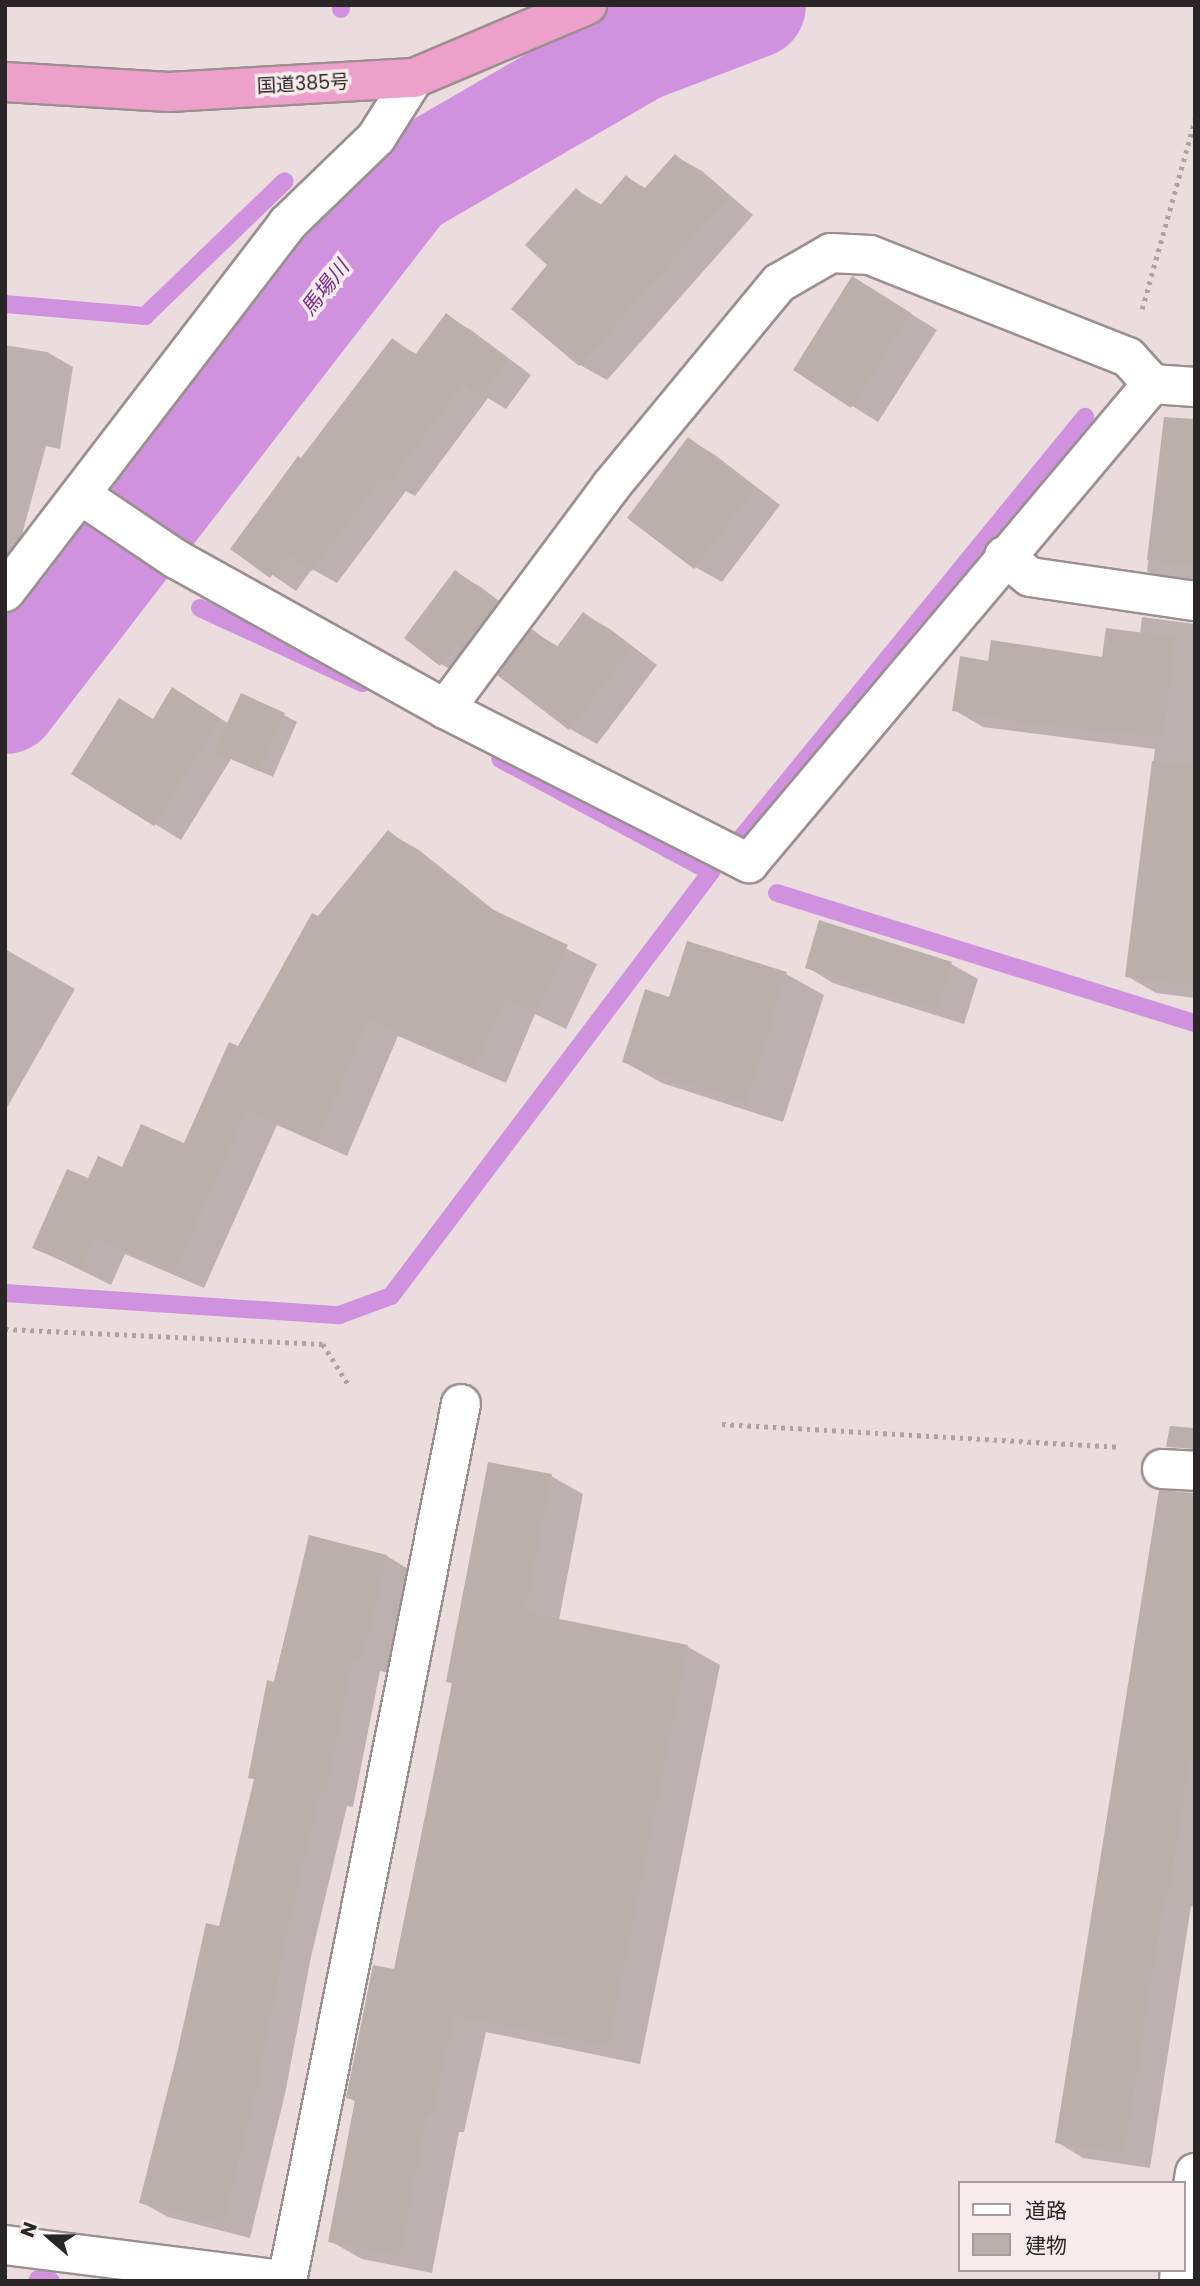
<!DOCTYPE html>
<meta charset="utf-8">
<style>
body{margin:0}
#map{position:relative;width:1200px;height:2286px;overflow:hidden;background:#ebddde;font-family:Poppins,"Noto Sans JP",sans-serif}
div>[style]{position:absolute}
.shadow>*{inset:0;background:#0003}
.stream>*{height:18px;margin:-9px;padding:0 9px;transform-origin:9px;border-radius:9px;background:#d092df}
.river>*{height:105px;margin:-52.5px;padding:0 52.5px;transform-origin:52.5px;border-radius:52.5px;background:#d092df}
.building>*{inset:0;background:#bbafab}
.path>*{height:4.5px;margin-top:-2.25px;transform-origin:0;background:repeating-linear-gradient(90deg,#aea3a4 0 3.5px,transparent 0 8.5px)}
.roads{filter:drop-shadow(2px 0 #9c8f90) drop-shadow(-2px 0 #9c8f90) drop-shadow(0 2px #9c8f90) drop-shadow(0 -2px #9c8f90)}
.minor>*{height:38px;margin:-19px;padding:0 19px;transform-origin:19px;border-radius:19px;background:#fff}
.highway>*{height:38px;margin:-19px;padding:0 19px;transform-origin:19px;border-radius:19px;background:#eda0ca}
span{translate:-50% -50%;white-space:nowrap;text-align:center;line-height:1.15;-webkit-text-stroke:7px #f8ebec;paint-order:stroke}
.street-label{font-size:19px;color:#2a2526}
.water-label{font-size:21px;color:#772d88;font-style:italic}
.frame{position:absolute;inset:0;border:7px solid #2a2526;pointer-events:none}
.legend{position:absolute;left:958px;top:2181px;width:228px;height:91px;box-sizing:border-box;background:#f8ebec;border:2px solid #a69c9d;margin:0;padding:9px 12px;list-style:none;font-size:21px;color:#2a2526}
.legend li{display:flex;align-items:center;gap:14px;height:35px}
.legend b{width:35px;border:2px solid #a69c9d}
.north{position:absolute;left:14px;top:2202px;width:70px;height:70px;-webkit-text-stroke:5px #f8ebec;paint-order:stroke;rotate:290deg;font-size:19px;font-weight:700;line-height:28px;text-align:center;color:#2a2526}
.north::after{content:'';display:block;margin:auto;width:24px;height:32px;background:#2a2526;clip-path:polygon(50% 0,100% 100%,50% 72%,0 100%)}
</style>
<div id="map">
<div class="shadow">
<i style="clip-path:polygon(675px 156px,702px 171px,753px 215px,607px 380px,580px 365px,514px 309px,550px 265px,576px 190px,602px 205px,626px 177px,647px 189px)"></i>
<i style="clip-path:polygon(879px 294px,937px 330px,878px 422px,795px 370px)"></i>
<i style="clip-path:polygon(446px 316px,471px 330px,531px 375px,506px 409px,488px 398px,415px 496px,406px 491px,337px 583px,312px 569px,296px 591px,233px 548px,392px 340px,418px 355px)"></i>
<i style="clip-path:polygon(5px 345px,47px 352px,73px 367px,60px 449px,46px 446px,16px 557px,5px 554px)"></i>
<i style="clip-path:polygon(689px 439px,715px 455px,780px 505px,722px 582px,695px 567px)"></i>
<i style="clip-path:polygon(1161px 456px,1195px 460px,1195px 591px,1176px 587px,1147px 571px)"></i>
<i style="clip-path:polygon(456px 572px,482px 588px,523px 619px,468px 680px,441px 664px)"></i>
<i style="clip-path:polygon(584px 614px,610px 629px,657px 665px,597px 744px,570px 729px,500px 675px,532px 631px,559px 647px)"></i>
<i style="clip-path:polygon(1142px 617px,1195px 624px,1195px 998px,1156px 993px,1127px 976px,1155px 749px,983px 727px,954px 710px,989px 663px,1104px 659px,1140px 634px)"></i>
<i style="clip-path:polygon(199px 705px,229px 724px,284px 715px,297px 722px,273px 777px,231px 759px,181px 840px,73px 774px,154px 720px)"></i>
<i style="clip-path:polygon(389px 833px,419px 850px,500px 915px,597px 964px,566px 1029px,535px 1014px,506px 1083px,398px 1036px,347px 1156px,277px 1125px,204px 1288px,125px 1254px,111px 1285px,34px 1247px,89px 1181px,185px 1146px,318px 919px)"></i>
<i style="clip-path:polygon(5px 949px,75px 989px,5px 1111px)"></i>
<i style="clip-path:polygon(951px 964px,978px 979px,964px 1024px,833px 983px,807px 967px)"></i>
<i style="clip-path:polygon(786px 974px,824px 995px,783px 1122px,662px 1083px,624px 1062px,670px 999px)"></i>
<i style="clip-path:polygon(551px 1476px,583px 1494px,559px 1620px,688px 1647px,720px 1665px,640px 2064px,486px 2032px,464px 2132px,459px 2132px,432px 2273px,362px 2259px,330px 2241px,356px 2102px,348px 2097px,395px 1971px,453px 1684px,448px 1681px)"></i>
<i style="clip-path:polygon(1195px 1508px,1195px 1907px,1191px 1906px,1150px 2168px,1083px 2158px,1057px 2142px)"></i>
<i style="clip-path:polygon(310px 1538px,387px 1556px,413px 1572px,390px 1673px,380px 1671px,353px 1807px,347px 1806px,311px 1957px,285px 2094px,250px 2238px,168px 2217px,141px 2202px,221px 1928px,256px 1780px,250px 1777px)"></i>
</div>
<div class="stream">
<i style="left:341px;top:5px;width:4px;rotate:90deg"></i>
<i style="left:5px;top:304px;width:141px;rotate:4.9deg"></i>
<i style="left:145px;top:316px;width:194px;rotate:-44deg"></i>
<i style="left:200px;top:608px;width:179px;rotate:24.8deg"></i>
<i style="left:738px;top:842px;width:549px;rotate:-50.77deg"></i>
<i style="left:777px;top:893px;width:438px;rotate:17.3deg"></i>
<i style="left:5px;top:1293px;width:335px;rotate:3.8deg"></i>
<i style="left:339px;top:1315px;width:55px;rotate:-20.1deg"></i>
<i style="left:391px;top:1296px;width:531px;rotate:-52.96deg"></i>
<i style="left:711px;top:872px;width:239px;rotate:-151.8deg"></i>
<i style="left:38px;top:2279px;width:13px;rotate:9deg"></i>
</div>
<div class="river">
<i style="left:5px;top:701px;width:654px;rotate:-52.27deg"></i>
<i style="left:405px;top:184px;width:269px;rotate:-30.1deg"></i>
<i style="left:638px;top:49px;width:123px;rotate:-20.9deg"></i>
</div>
<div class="building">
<i style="clip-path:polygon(675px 154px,727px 199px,579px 366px,511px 309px,547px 265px,525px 245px,576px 188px,598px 208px,626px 175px,643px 190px)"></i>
<i style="clip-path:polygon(852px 276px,911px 313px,851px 408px,793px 370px)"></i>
<i style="clip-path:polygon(446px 313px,508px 360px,481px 396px,464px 383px,389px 483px,382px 477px,312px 571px,288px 554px,270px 578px,230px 549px,298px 456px,301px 458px,392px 338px,415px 355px)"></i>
<i style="clip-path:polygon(1164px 417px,1195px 419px,1195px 566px,1147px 560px)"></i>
<i style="clip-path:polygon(688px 437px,755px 489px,694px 569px,627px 518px)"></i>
<i style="clip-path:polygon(455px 570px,497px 602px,463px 649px,457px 644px,440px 666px,404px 638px)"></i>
<i style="clip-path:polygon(583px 612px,632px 648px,569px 730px,497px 675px,532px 629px,556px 648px)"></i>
<i style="clip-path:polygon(1106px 628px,1175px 637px,1163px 737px,1039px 725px,952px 711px,960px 656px,988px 661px,991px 640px,1102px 657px)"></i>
<i style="clip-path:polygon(172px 687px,220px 718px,154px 826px,71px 774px,119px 698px,153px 719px)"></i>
<i style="clip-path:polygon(241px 693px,285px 713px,259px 771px,214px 751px)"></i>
<i style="clip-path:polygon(1152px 761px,1195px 766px,1195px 986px,1125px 977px)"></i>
<i style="clip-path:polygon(388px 830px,479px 903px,568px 945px,536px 1013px,505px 999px,475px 1067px,368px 1020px,317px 1141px,247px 1110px,174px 1273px,95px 1238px,81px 1269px,32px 1248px,67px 1169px,88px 1178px,98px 1156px,122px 1167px,141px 1124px,184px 1143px,229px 1042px,238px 1046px,312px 913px,318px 916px)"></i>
<i style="clip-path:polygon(819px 920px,952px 962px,937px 1010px,805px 968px)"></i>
<i style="clip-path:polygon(687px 941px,787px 972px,746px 1102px,622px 1062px,645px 989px,669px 997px)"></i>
<i style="clip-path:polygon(1170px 1426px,1195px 1428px,1195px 1449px,1166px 1447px)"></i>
<i style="clip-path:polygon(488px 1462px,552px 1474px,525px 1612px,688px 1645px,608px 2046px,454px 2015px,432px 2115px,427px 2114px,400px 2256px,328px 2242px,355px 2100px,346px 2098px,373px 1965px,394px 1969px,452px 1683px,446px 1682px)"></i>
<i style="clip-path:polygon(1159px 1490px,1195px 1493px,1195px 1763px,1189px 1762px,1169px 1893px,1165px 1892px,1124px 2154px,1055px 2143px)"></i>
<i style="clip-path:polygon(309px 1535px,387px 1555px,363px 1659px,353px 1657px,326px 1793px,320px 1792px,285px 1941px,259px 2078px,223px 2224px,139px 2203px,176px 2058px,206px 1923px,219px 1926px,254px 1779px,248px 1778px,267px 1680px,274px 1682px)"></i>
</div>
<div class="path">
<i style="left:1142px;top:309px;width:197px;rotate:-74.4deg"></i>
<i style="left:5px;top:1329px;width:318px;rotate:2.7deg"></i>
<i style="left:323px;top:1344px;width:47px;rotate:58deg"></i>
<i style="left:722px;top:1424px;width:397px;rotate:3.3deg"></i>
</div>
<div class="roads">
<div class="minor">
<i style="left:81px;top:495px;width:115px;rotate:34deg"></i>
<i style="left:176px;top:559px;width:308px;rotate:29.1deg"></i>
<i style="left:445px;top:709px;width:341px;rotate:26.9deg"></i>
<i style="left:749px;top:863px;width:626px;rotate:-49.92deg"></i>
<i style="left:1004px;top:556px;width:33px;rotate:39deg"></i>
<i style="left:1030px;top:577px;width:167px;rotate:8.3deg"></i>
<i style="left:5px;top:592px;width:464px;rotate:-52.5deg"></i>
<i style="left:287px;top:224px;width:124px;rotate:-44deg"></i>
<i style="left:376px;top:138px;width:71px;rotate:-57.7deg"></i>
<i style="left:445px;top:709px;width:278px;rotate:-53.3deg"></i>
<i style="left:611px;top:486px;width:264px;rotate:-50.4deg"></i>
<i style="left:779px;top:283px;width:60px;rotate:-30deg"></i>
<i style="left:831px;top:253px;width:39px;rotate:3deg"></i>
<i style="left:870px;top:255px;width:277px;rotate:21.6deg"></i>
<i style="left:1128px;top:357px;width:36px;rotate:48deg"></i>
<i style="left:1152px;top:384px;width:43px;rotate:4deg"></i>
<i style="left:1162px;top:1469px;width:33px;rotate:3deg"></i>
<i style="left:1184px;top:2243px;width:71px;rotate:-81.1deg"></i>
<i style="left:5px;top:2245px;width:285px;rotate:7.2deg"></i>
<i style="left:287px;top:2281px;width:894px;rotate:-78.78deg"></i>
<i style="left:1179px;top:2281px;width:11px;rotate:-85deg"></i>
</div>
<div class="highway">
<i style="left:5px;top:82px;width:164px;rotate:3.5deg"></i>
<i style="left:169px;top:92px;width:245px;rotate:-3.3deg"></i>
<i style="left:414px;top:78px;width:188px;rotate:-22.9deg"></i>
</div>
</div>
<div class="street-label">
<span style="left:303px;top:84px;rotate:-3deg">国道385号</span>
</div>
<div class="water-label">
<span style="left:325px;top:288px;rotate:-52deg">馬場川</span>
</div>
<div class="frame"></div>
<ul class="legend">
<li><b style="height:9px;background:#fff"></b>道路</li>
<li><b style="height:19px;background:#bbafab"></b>建物</li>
</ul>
<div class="north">N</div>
</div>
